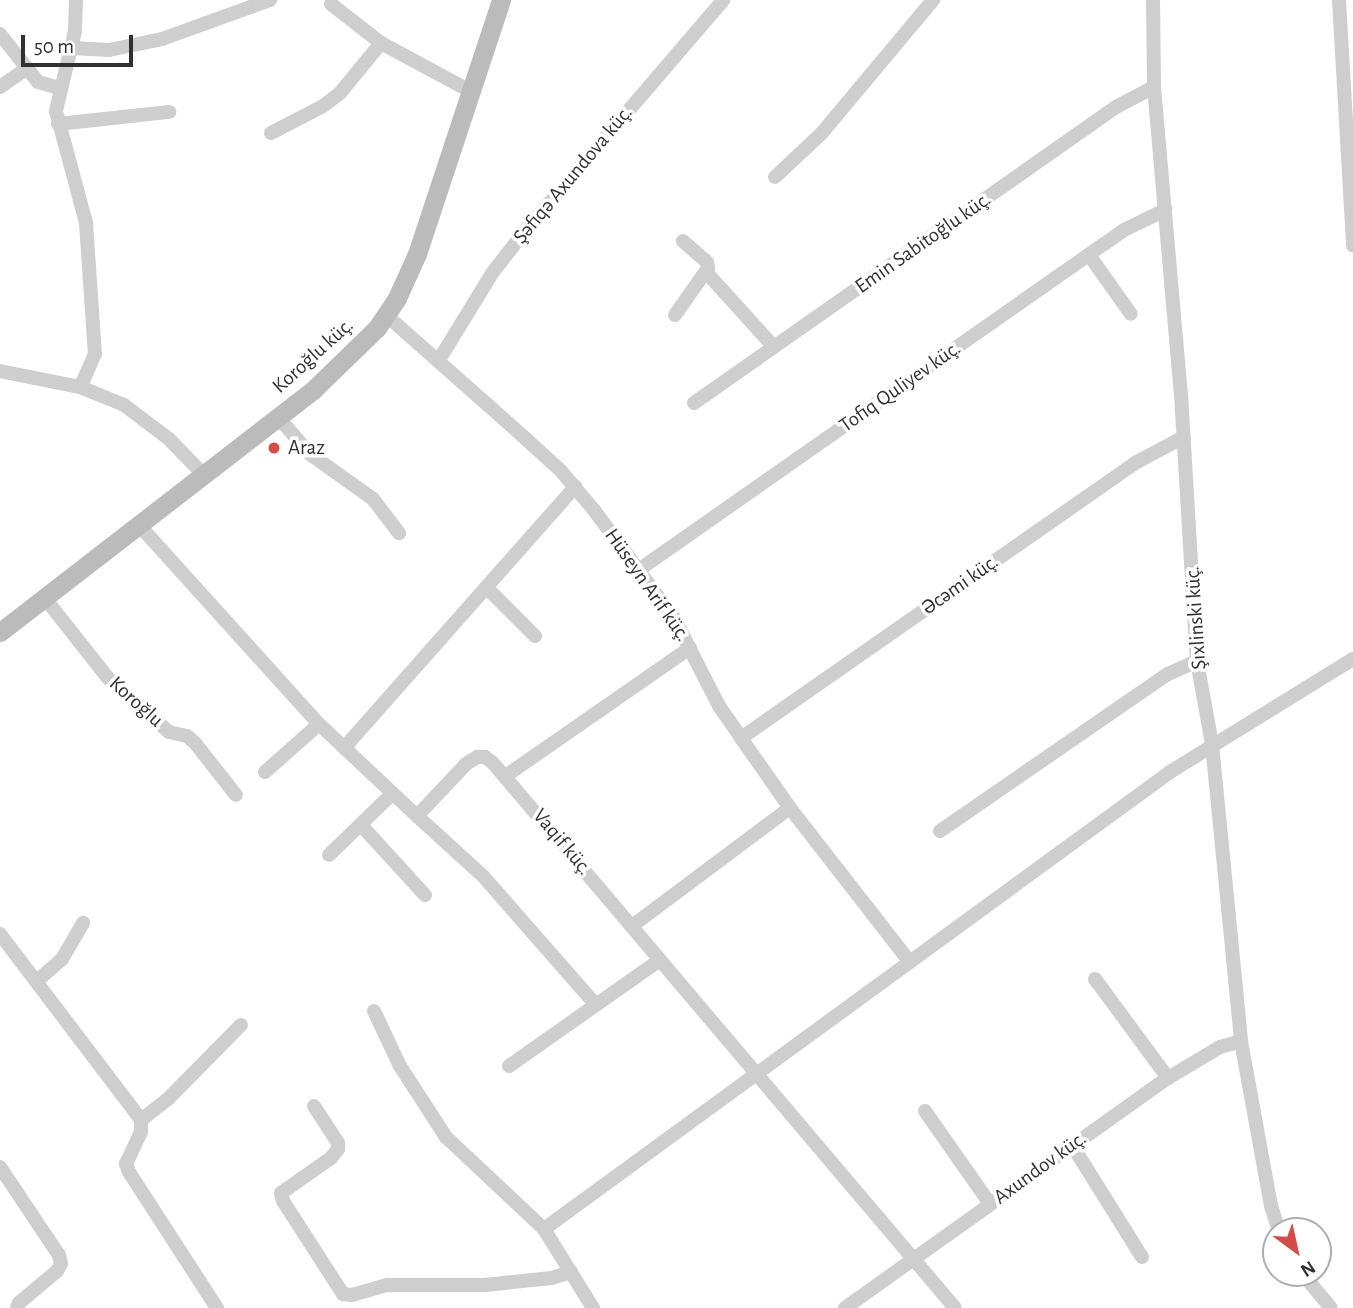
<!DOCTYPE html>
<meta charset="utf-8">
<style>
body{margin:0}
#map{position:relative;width:1353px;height:1308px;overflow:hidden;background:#fff;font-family:"Alegreya Sans",sans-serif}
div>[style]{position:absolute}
.street>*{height:14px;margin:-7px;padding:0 7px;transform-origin:7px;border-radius:7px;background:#cecece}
.secondary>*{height:19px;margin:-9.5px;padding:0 9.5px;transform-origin:9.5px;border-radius:9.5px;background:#bbb}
.dots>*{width:19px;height:19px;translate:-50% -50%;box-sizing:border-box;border:4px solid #fff;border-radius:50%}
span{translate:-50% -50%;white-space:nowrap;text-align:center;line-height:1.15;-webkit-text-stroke:7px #fff;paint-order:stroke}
.street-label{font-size:21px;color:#313131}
.poi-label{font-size:21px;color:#313131}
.left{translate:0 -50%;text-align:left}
.north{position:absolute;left:1262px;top:1217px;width:70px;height:70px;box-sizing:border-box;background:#fff;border:2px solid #adadad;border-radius:50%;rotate:147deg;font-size:19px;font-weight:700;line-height:28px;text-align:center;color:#313131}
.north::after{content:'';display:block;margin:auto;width:24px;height:32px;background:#d44b47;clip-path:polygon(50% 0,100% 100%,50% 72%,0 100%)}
.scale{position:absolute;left:21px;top:35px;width:112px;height:32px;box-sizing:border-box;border:4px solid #313131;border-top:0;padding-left:9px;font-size:21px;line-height:24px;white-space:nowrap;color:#313131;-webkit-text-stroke:5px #fff;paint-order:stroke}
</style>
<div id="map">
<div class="street">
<i style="left:76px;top:0;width:31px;rotate:92deg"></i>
<i style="left:75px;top:31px;width:82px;rotate:103.4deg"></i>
<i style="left:56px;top:111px;width:116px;rotate:75deg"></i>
<i style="left:86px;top:223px;width:131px;rotate:86.1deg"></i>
<i style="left:95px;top:354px;width:36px;rotate:114deg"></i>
<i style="left:1153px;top:0;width:87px;rotate:89.3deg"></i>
<i style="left:1154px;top:87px;width:308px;rotate:85deg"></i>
<i style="left:1181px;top:394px;width:267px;rotate:86.6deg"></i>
<i style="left:1197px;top:661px;width:84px;rotate:79.8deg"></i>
<i style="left:1212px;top:744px;width:298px;rotate:84.4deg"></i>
<i style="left:1241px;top:1041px;width:168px;rotate:79.7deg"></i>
<i style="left:1271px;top:1206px;width:26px;rotate:72deg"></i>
<i style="left:1339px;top:0;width:246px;rotate:86.7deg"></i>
<i style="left:331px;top:4px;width:63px;rotate:38deg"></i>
<i style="left:0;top:34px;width:61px;rotate:51.6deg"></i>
<i style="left:38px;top:82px;width:22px;rotate:16deg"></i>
<i style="left:72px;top:48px;width:37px;rotate:3deg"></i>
<i style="left:109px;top:50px;width:54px;rotate:-11.7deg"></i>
<i style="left:162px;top:39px;width:115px;rotate:-19.9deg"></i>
<i style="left:0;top:87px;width:32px;rotate:-35deg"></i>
<i style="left:58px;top:124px;width:112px;rotate:-6.2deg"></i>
<i style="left:271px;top:133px;width:59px;rotate:-27.4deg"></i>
<i style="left:323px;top:106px;width:21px;rotate:-37deg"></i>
<i style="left:340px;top:93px;width:65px;rotate:-50.6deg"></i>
<i style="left:381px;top:43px;width:101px;rotate:28.3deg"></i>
<i style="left:775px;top:177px;width:63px;rotate:-43.1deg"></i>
<i style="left:821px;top:134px;width:175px;rotate:-50.1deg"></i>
<i style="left:1089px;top:255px;width:72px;rotate:54.6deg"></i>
<i style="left:706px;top:272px;width:101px;rotate:47.8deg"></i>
<i style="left:386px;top:315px;width:187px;rotate:41.5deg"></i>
<i style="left:526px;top:439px;width:47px;rotate:42.4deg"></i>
<i style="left:561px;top:471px;width:51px;rotate:49.8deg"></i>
<i style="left:594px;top:510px;width:134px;rotate:53.5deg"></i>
<i style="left:674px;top:618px;width:99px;rotate:62.9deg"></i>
<i style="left:719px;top:706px;width:39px;rotate:55deg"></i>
<i style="left:741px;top:738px;width:85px;rotate:55deg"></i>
<i style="left:790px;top:808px;width:195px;rotate:52.1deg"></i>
<i style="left:675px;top:315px;width:57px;rotate:-54.9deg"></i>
<i style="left:708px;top:268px;width:6px;rotate:-99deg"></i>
<i style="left:707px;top:262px;width:32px;rotate:-139deg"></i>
<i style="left:439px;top:360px;width:103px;rotate:-58.5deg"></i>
<i style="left:493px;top:272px;width:46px;rotate:-52.1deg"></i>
<i style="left:521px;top:236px;width:311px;rotate:-49.4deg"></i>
<i style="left:0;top:371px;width:82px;rotate:11.3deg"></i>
<i style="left:80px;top:387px;width:48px;rotate:22.2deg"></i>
<i style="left:124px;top:405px;width:56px;rotate:37.1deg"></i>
<i style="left:169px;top:439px;width:52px;rotate:45.8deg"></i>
<i style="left:694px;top:403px;width:515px;rotate:-35.05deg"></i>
<i style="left:1116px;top:107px;width:43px;rotate:-27.8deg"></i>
<i style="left:279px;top:418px;width:48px;rotate:49.3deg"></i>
<i style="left:310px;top:454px;width:77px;rotate:35.5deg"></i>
<i style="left:373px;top:499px;width:43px;rotate:52.6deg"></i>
<i style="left:139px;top:525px;width:268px;rotate:47.9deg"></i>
<i style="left:319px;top:724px;width:134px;rotate:43.2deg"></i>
<i style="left:417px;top:816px;width:71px;rotate:-46.7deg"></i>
<i style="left:466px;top:764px;width:13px;rotate:-32deg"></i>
<i style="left:477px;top:757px;width:8px"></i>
<i style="left:485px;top:757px;width:10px;rotate:37deg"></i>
<i style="left:493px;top:763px;width:714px;rotate:49.71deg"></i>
<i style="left:640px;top:569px;width:591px;rotate:-35.01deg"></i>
<i style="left:1124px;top:230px;width:46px;rotate:-26deg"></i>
<i style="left:487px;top:588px;width:68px;rotate:45deg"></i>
<i style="left:44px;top:597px;width:103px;rotate:51.7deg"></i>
<i style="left:108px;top:678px;width:81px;rotate:41.5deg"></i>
<i style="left:169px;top:732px;width:18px;rotate:13deg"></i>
<i style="left:187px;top:736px;width:11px;rotate:41deg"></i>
<i style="left:195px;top:743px;width:66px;rotate:51.7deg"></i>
<i style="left:741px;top:738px;width:480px;rotate:-34.9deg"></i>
<i style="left:1135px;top:463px;width:55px;rotate:-28deg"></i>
<i style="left:344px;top:748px;width:349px;rotate:-48.5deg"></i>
<i style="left:265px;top:772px;width:72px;rotate:-41.6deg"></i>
<i style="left:507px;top:775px;width:223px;rotate:-34.8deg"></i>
<i style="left:417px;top:816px;width:89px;rotate:42.3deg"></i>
<i style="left:483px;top:876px;width:171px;rotate:48.8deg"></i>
<i style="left:361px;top:825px;width:95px;rotate:47.6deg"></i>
<i style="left:940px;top:831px;width:277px;rotate:-34.6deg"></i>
<i style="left:1168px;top:674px;width:32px;rotate:-24deg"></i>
<i style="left:329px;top:855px;width:88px;rotate:-44.1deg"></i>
<i style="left:632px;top:926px;width:197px;rotate:-36.8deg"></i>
<i style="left:0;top:934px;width:233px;rotate:52.8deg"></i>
<i style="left:1095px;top:979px;width:123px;rotate:53.6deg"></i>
<i style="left:38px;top:980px;width:32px;rotate:-41deg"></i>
<i style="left:62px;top:959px;width:42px;rotate:-59.7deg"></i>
<i style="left:374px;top:1011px;width:61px;rotate:64.7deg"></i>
<i style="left:400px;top:1066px;width:85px;rotate:57.1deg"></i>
<i style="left:446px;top:1137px;width:134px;rotate:43.2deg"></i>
<i style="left:544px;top:1229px;width:93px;rotate:58.2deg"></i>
<i style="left:509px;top:1066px;width:184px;rotate:-35.1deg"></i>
<i style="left:314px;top:1106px;width:44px;rotate:57deg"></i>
<i style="left:338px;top:1143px;width:6px;rotate:90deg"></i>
<i style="left:338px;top:1149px;width:11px;rotate:128deg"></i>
<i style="left:331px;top:1158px;width:61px;rotate:145deg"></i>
<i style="left:281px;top:1193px;width:8px;rotate:76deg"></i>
<i style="left:283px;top:1201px;width:111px;rotate:57.2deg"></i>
<i style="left:343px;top:1294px;width:9px;rotate:6deg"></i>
<i style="left:352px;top:1295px;width:37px;rotate:-16deg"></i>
<i style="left:388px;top:1285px;width:97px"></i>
<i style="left:485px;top:1285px;width:67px;rotate:-6deg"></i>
<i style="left:552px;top:1278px;width:20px;rotate:-18deg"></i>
<i style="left:925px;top:1111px;width:113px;rotate:55deg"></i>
<i style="left:1072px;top:1145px;width:132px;rotate:58deg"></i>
<i style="left:0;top:1167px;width:106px;rotate:56.2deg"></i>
<i style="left:59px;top:1255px;width:9px;rotate:77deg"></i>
<i style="left:61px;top:1264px;width:8px;rotate:120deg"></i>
<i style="left:57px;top:1271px;width:50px;rotate:139.9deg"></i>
<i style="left:19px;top:1303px;width:5px;rotate:112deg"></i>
<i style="left:544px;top:1229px;width:775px;rotate:-36.13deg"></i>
<i style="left:1170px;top:772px;width:215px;rotate:-31.7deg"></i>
<i style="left:1302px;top:1273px;width:45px;rotate:50.4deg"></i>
<i style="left:217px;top:1308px;width:162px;rotate:-122.9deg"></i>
<i style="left:129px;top:1172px;width:9px;rotate:-111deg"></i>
<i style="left:126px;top:1164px;width:35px;rotate:-65deg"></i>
<i style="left:141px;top:1132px;width:12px;rotate:-90deg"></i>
<i style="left:141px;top:1120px;width:34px;rotate:-38deg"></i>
<i style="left:168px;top:1099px;width:104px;rotate:-45.4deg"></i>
<i style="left:845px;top:1308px;width:397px;rotate:-35.5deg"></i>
<i style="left:1168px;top:1078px;width:61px;rotate:-30.8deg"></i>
<i style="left:1220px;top:1047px;width:22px;rotate:-16deg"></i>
</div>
<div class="secondary">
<i style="left:0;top:632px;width:397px;rotate:-37.7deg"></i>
<i style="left:314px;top:389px;width:88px;rotate:-44.1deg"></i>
<i style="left:377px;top:328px;width:36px;rotate:-56deg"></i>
<i style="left:397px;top:298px;width:48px;rotate:-65.6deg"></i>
<i style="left:417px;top:254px;width:268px;rotate:-71.7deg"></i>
</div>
<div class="dots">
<i style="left:274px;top:448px;background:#d44b47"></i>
</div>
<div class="street-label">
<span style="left:573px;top:175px;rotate:-50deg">Şəfiqə Axundova küç.</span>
<span style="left:923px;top:243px;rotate:-35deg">Emin Sabitoğlu küç.</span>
<span style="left:313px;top:356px;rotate:-42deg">Koroğlu küç.</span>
<span style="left:900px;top:387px;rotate:-35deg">Tofiq Quliyev küç.</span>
<span style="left:647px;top:585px;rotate:55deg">Hüseyn Arif küç.</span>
<span style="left:960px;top:585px;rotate:-35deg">Əcəmi küç.</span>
<span style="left:1196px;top:618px;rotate:-94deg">Şıxlinski küç.</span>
<span style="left:136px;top:702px;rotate:42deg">Koroğlu</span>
<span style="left:562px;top:842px;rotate:50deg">Vaqif küç.</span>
<span style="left:1040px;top:1168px;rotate:-36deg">Axundov küç.</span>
</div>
<div class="poi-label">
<span class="left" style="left:288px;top:448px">Araz</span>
</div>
<div class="north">N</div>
<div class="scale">50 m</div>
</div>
